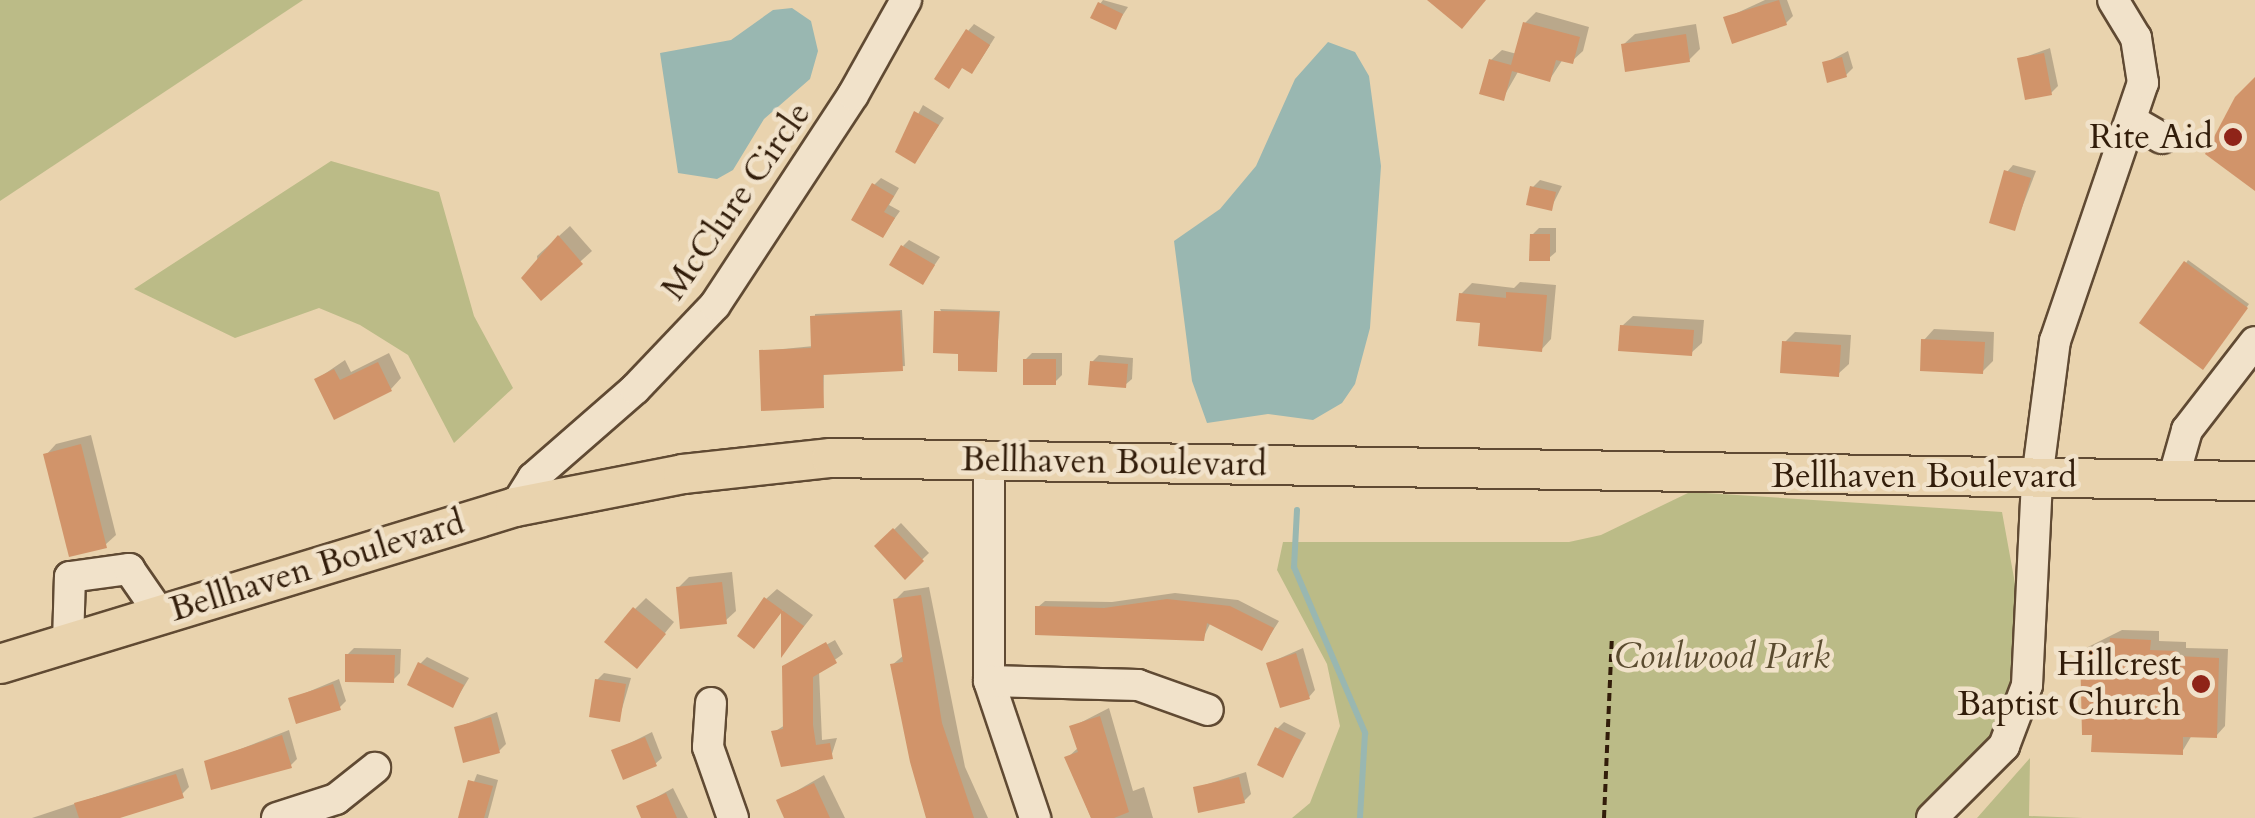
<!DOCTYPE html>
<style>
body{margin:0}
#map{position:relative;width:2255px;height:818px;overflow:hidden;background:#e9d3ae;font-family:Cardo,serif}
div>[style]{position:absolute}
.green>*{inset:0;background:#bbbb87}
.water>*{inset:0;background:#99b7b1}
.shadow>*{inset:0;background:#0003}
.stream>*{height:6px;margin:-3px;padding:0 3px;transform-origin:3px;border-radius:3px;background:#99b7b1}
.building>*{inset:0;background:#d1946a}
.path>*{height:4px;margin-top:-2px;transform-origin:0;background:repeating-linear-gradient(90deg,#321d0a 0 8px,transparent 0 13px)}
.roads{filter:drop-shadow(2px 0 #604a33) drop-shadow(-2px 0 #604a33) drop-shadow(0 2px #604a33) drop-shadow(0 -2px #604a33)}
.minor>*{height:30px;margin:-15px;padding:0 15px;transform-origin:15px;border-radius:15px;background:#f1e2ca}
.major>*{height:38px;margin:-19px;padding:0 19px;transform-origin:19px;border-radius:19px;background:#e9d3ae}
.dots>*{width:28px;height:28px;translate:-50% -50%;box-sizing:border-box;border:5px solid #f1e2ca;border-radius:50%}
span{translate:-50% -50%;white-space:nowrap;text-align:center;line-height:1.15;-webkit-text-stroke:9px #f1e2ca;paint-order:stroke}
.poi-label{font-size:35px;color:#321d0a}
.right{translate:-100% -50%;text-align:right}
.street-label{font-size:35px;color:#321d0a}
.park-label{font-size:35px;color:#5b4c30;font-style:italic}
</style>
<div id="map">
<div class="green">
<i style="clip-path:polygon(0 0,303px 0,0 201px)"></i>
<i style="clip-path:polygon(331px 161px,439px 192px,474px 316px,513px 388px,454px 443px,408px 355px,360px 325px,319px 308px,235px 338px,134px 289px)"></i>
<i style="clip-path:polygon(1690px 492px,2002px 512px,2028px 655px,2019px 721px,1932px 818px,1292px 818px,1310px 803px,1340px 726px,1327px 664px,1277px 570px,1283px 542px,1569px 542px,1601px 535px)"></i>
<i style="clip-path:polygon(2030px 758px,2029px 816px,2083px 818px,1977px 818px)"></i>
</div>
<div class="water">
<i style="clip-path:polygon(792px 8px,811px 21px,818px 51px,810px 79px,764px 119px,733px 170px,717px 179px,678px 173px,660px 53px,731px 40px,773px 10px)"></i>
<i style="clip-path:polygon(1328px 42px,1355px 52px,1369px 76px,1381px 166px,1370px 328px,1355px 384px,1342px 403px,1313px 420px,1268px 414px,1207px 423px,1192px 381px,1174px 241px,1220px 209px,1256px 166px,1295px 79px)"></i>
</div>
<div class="shadow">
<i style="clip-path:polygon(1103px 0,1128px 7px,1115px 27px,1100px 4px)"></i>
<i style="clip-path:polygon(1765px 0,1787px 0,1793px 16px,1786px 23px,1726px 18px)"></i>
<i style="clip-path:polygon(1536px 12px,1589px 27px,1583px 51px,1572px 61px,1563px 59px,1550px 79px,1519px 70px,1503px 98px,1491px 60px,1502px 50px,1517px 54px,1525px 23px)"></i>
<i style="clip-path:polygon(974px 24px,995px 37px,978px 64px,968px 31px)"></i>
<i style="clip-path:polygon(1696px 24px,1700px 49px,1689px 60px,1624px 44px,1635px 34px)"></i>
<i style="clip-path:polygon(2050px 48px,2058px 86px,2051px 93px,2020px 59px)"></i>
<i style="clip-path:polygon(1848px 51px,1853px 68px,1846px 75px,1825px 63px)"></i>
<i style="clip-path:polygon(923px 105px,944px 118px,915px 161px,898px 151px)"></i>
<i style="clip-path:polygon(2013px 165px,2036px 171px,2014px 228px,2007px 172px)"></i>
<i style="clip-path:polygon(881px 178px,899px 188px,889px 205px,900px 211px,883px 235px,874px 185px)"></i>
<i style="clip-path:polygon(1540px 180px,1562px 186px,1551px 208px,1533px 187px)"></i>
<i style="clip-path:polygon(570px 226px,592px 251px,541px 297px,537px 256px)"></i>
<i style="clip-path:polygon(1539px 228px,1556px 228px,1556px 252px,1549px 258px,1532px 235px)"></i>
<i style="clip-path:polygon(909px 240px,940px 257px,923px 282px,903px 246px)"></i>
<i style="clip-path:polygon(2188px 260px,2249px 304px,2205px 364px,2186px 263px)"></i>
<i style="clip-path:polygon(1520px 282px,1556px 285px,1551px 339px,1541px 350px,1483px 320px,1461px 294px,1472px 283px,1514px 288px)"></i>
<i style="clip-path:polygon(940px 309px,1000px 311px,996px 370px,961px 351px)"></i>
<i style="clip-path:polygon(902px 310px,905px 366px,824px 372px,823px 405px,761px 351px,814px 346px,815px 314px)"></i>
<i style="clip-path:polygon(1633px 316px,1704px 320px,1702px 343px,1691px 353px,1622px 326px)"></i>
<i style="clip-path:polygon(1934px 329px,1994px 332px,1993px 361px,1982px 372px,1924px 340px)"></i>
<i style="clip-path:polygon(1795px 332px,1851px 335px,1849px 364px,1838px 374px,1785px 342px)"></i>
<i style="clip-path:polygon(389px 353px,401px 378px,391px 389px,317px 379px,345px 360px,351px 372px)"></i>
<i style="clip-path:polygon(1032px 353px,1062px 353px,1062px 375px,1055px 382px,1025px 360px)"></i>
<i style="clip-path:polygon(1099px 355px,1133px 358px,1132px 379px,1125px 385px,1092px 362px)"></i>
<i style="clip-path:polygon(91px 435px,116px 535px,105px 545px,46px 455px,56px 444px)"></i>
<i style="clip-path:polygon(901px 523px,929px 553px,905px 576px,877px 546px)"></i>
<i style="clip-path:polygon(732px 572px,736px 611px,725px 621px,678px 588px,689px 577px)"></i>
<i style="clip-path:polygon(929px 587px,965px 767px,988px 818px,940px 818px,892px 665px,904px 655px,895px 600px,904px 591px)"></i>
<i style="clip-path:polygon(777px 589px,813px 615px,784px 652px,783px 610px,754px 646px,766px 599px)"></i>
<i style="clip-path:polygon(1175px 593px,1238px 600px,1279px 621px,1262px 648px,1211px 622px,1203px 638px,1038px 607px,1045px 601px,1112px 602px)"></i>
<i style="clip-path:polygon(646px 598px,674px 622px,647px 655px,635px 609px)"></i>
<i style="clip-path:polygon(2122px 630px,2159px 631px,2159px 641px,2186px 642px,2186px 648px,2228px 649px,2225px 726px,2216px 736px,2192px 735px,2182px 752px,2094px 733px,2082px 650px)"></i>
<i style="clip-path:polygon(835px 640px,843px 654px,819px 671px,822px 740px,837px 738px,831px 757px,774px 732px,785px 725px,788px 666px)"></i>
<i style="clip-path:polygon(354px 648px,401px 649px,400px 673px,393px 680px,347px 655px)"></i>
<i style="clip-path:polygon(1303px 648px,1315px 690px,1309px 697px,1269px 663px)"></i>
<i style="clip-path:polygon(427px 657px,469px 678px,453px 705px,420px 664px)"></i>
<i style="clip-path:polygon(604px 673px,631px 678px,619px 719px,597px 680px)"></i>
<i style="clip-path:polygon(339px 679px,346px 701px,339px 708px,291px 699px)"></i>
<i style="clip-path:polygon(1109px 708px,1133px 791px,1144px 787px,1153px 818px,1091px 818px,1067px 758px,1079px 747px,1072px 727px)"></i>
<i style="clip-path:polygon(497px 712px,506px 744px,499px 751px,456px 728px)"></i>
<i style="clip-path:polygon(1284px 722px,1306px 733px,1283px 775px,1277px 729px)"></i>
<i style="clip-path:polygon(289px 730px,297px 759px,290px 766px,207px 762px)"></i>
<i style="clip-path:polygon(652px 732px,662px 758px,655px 764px,614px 751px)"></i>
<i style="clip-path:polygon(183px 768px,189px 787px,182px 794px,111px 818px,32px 818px)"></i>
<i style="clip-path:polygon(1246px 772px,1251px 794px,1244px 801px,1195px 788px)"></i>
<i style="clip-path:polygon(477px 774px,498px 780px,488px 818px,460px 818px)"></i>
<i style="clip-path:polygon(824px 775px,845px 818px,786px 818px,779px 801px)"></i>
<i style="clip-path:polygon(673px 788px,688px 818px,644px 818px,639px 807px)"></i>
</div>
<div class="stream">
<i style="left:1297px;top:510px;width:57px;rotate:93deg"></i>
<i style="left:1294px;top:567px;width:181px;rotate:66.8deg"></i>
<i style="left:1365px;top:733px;width:85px;rotate:93.4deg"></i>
</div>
<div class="building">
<i style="clip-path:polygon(1427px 0,1486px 0,1462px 29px)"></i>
<i style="clip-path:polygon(1779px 0,1787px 25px,1732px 44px,1723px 17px)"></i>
<i style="clip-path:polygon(1098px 2px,1123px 14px,1116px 30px,1090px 18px)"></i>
<i style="clip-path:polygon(1523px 22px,1580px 37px,1573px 64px,1556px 60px,1550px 82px,1512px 71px,1504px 101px,1479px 94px,1489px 59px,1511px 65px)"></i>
<i style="clip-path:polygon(966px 29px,990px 45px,972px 74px,962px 68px,949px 89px,934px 79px)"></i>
<i style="clip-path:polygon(1686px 34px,1690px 62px,1625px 72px,1621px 44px)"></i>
<i style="clip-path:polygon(2044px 53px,2052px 95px,2025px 100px,2017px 58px)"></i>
<i style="clip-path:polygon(1842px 57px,1847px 77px,1827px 83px,1822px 62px)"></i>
<i style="clip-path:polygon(2255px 77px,2255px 191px,2205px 154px,2235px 97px)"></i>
<i style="clip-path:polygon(914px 111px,939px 125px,915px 164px,895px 152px)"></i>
<i style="clip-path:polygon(2004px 170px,2031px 178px,2015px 231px,1989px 223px)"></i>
<i style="clip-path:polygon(872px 183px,894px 196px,884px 212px,895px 218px,883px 238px,851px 220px)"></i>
<i style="clip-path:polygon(1530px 186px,1556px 192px,1552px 211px,1526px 205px)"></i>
<i style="clip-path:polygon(1530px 234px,1550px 234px,1550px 261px,1529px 261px)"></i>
<i style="clip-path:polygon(558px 235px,583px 264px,541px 301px,521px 278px)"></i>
<i style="clip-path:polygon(901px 245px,935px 265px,923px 285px,889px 265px)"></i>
<i style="clip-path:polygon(2184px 261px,2248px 308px,2203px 370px,2139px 323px)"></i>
<i style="clip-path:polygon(1506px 292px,1547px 295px,1542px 352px,1478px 346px,1480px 323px,1456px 321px,1459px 293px,1506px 298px)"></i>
<i style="clip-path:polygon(900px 311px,903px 371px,823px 375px,824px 408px,761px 411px,759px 350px,811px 348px,810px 316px)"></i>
<i style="clip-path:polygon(934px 311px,999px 312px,997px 372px,958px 371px,958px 354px,933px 353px)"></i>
<i style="clip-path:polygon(1620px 325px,1694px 330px,1692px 356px,1618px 351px)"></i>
<i style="clip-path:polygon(1921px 339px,1985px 342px,1983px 374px,1920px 371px)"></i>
<i style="clip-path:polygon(1782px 341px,1841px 345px,1839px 377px,1780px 373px)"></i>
<i style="clip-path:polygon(1023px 359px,1056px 359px,1056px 385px,1023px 385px)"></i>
<i style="clip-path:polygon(1090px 361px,1128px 364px,1126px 388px,1088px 385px)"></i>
<i style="clip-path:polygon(378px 362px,392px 391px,334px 420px,314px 379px,334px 369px,340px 380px)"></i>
<i style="clip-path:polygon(81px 444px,107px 548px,69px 557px,43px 454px)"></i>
<i style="clip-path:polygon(893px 528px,924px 561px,905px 580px,874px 546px)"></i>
<i style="clip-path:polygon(722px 582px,727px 624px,680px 629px,676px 587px)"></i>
<i style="clip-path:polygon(921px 595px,942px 723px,974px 818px,926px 818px,910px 762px,890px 664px,903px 662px,893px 599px)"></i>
<i style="clip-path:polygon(764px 597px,804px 626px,781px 658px,781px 613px,754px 649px,737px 636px)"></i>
<i style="clip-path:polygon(1167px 599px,1230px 606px,1274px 628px,1262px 651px,1207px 623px,1204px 641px,1035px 635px,1035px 606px,1104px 608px)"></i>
<i style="clip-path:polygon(633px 607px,666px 634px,637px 669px,604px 642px)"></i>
<i style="clip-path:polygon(2110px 638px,2151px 640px,2150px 650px,2177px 651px,2177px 656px,2219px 658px,2217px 738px,2183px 737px,2183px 755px,2091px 752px,2092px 735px,2082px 735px,2080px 649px,2109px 650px)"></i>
<i style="clip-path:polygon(826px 642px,837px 663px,813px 677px,813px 725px,816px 745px,830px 743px,833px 759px,781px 767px,771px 731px,783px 729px,782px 666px)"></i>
<i style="clip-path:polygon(1296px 653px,1310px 699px,1280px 708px,1266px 663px)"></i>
<i style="clip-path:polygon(345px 654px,395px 655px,394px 683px,345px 682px)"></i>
<i style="clip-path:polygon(418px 662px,464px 685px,453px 708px,407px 685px)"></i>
<i style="clip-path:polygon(595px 679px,626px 684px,620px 722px,589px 717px)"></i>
<i style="clip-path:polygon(333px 684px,341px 710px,296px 724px,288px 698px)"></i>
<i style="clip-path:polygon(1100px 716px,1129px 812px,1114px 818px,1091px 818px,1064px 757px,1078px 752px,1069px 726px)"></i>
<i style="clip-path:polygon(491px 717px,500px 753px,463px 763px,454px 727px)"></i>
<i style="clip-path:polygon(1275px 727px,1301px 740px,1283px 778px,1257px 765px)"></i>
<i style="clip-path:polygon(282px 735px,292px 768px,211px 790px,204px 761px)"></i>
<i style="clip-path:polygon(645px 737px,657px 766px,623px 780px,611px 750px)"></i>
<i style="clip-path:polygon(176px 774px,184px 798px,120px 818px,79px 818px,74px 803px)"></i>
<i style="clip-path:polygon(1239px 777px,1245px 803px,1198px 813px,1193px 787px)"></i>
<i style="clip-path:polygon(468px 780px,493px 786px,484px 818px,458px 818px)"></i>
<i style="clip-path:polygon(814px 783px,830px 818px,784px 818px,776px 800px)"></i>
<i style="clip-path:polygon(666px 793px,677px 818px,641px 818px,636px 806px)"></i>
</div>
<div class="path">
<i style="left:1604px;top:818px;width:182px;rotate:-87.5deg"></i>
</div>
<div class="roads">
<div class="minor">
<i style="left:2134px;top:122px;width:32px;rotate:30deg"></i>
<i style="left:989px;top:458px;width:223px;rotate:90deg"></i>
<i style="left:989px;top:681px;width:145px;rotate:71.4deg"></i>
<i style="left:2174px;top:476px;width:48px;rotate:-74.2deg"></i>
<i style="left:2187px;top:430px;width:111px;rotate:-52.3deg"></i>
<i style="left:515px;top:507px;width:34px;rotate:-58deg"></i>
<i style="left:533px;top:478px;width:135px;rotate:-41.1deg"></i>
<i style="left:635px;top:389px;width:116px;rotate:-46.4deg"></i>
<i style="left:715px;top:305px;width:251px;rotate:-56.7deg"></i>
<i style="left:853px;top:95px;width:109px;rotate:-60.8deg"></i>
<i style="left:68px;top:643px;width:66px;rotate:-88.3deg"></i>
<i style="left:70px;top:577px;width:60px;rotate:-7.7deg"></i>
<i style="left:129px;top:569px;width:55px;rotate:55.4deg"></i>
<i style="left:989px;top:681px;width:149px;rotate:1.5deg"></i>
<i style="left:1138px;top:685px;width:74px;rotate:19.7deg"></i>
<i style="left:711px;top:703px;width:44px;rotate:93.9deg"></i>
<i style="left:708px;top:747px;width:75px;rotate:70.6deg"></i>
<i style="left:277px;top:818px;width:62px;rotate:-17.9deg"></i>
<i style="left:336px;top:799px;width:50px;rotate:-38.5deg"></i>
<i style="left:1932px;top:818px;width:102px;rotate:-45deg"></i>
<i style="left:2004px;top:746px;width:65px;rotate:-69.3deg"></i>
<i style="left:2027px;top:685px;width:206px;rotate:-87.2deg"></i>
<i style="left:2037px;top:479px;width:139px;rotate:-82.6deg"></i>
<i style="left:2055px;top:341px;width:273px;rotate:-71.2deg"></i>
<i style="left:2143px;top:83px;width:46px;rotate:-98.8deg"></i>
<i style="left:2136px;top:38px;width:44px;rotate:-121.2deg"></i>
</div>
<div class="major">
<i style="left:0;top:664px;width:538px;rotate:-16.95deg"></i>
<i style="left:515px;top:507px;width:171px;rotate:-11.1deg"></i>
<i style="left:683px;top:474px;width:149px;rotate:-6.2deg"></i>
<i style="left:831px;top:458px;width:1424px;rotate:0.93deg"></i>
</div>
</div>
<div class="dots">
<i style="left:2233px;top:137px;background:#8f2418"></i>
<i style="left:2201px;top:684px;background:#8f2418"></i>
</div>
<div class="poi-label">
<span class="right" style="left:2213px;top:137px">Rite Aid</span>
<span class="right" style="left:2181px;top:684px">Hillcrest<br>Baptist Church</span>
</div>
<div class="street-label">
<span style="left:736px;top:201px;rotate:-55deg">McClure Circle</span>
<span style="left:1114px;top:462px;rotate:1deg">Bellhaven Boulevard</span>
<span style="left:1924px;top:476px">Bellhaven Boulevard</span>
<span style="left:317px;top:566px;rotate:-17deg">Bellhaven Boulevard</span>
</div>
<div class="park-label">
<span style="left:1722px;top:657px">Coulwood Park</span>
</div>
</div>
